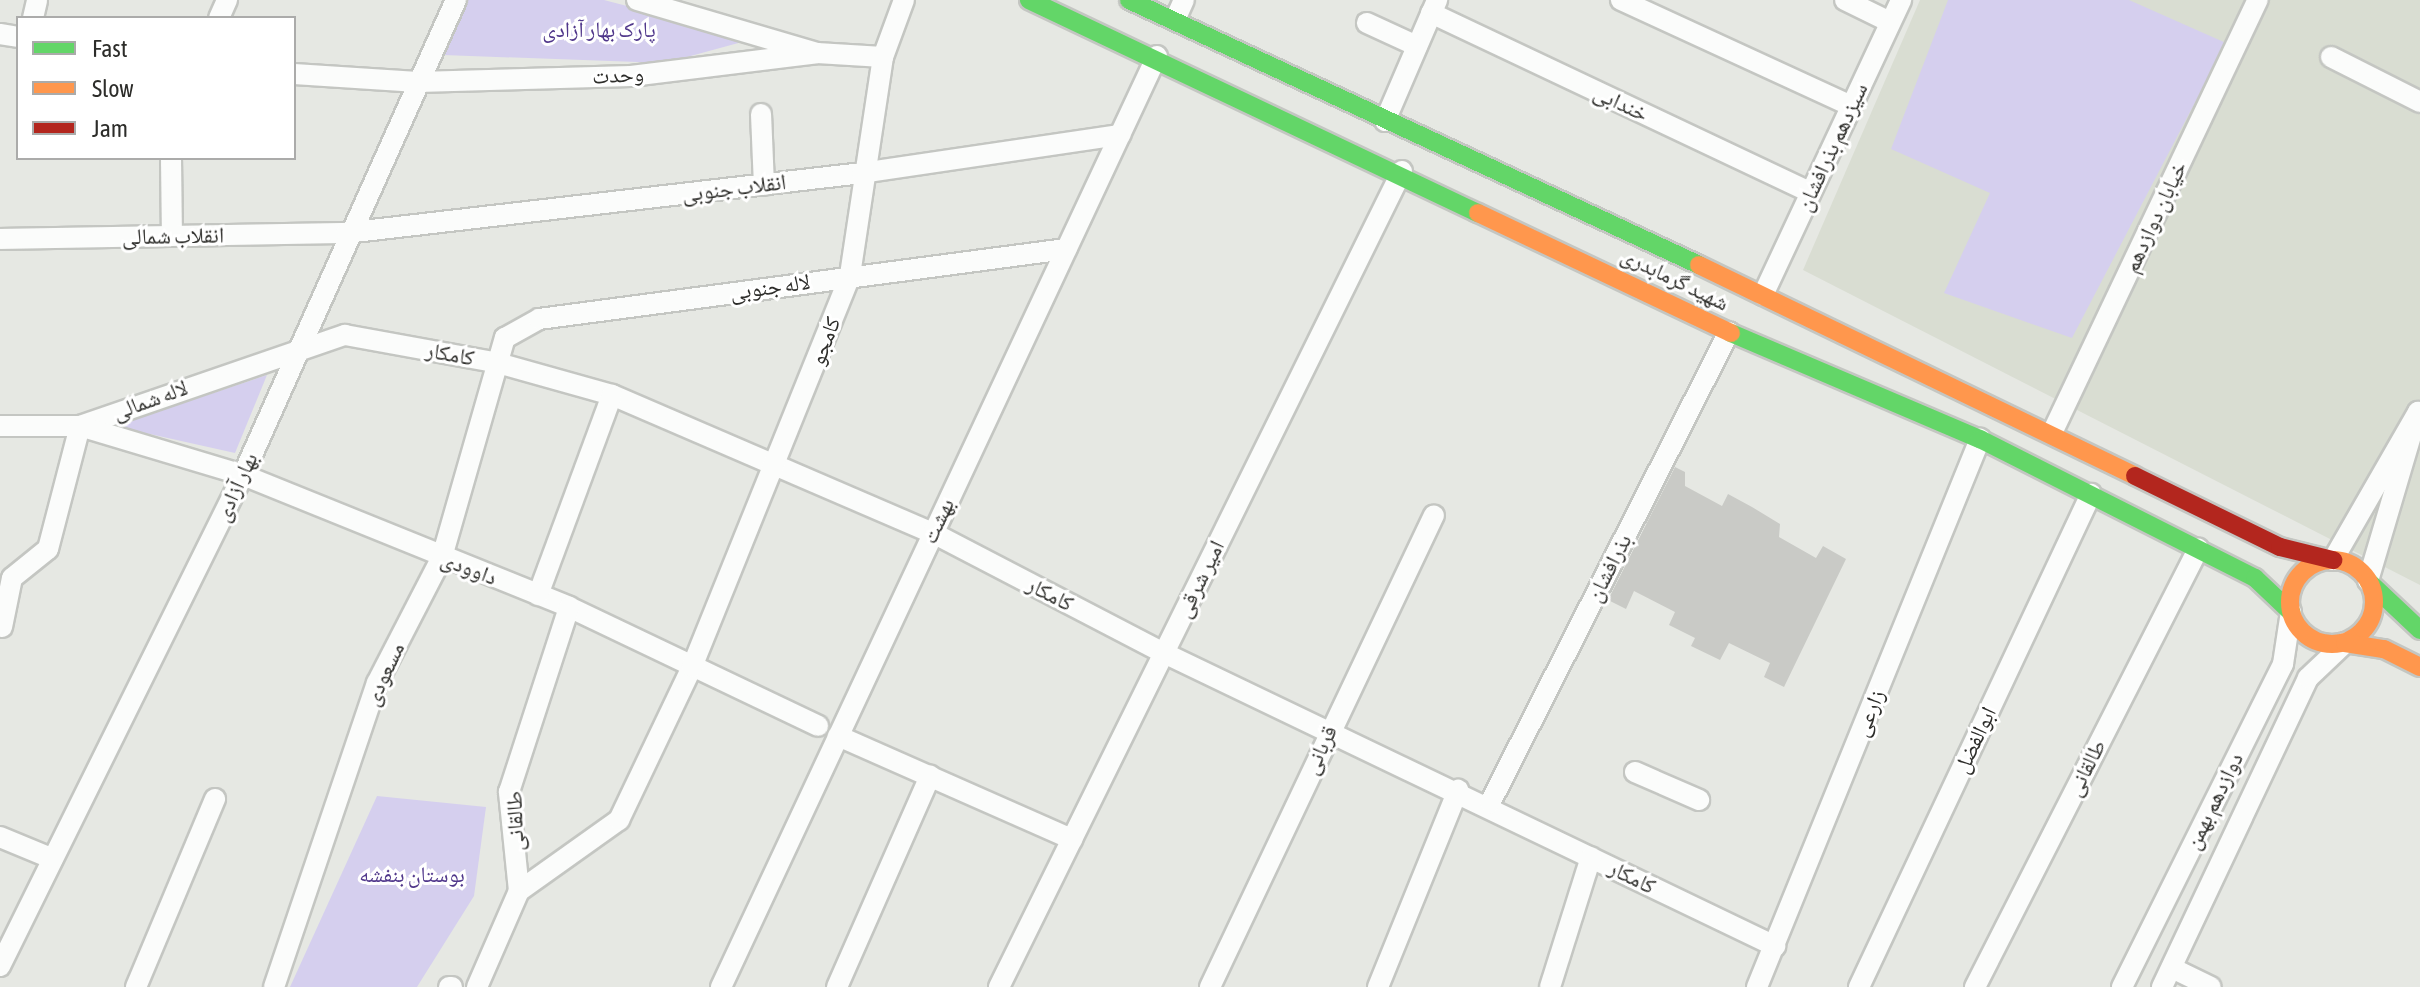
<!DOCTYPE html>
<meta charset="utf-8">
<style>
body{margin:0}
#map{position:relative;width:2420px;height:987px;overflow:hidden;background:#e6e8e3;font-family:"Asap Condensed","Noto Naskh Arabic",sans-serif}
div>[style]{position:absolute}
.built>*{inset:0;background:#d9ddd2}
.green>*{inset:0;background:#d5cfee}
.building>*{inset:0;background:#c9cac6}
.roads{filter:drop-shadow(2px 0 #c4c6c2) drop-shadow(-2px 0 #c4c6c2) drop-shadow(0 2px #c4c6c2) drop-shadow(0 -2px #c4c6c2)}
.street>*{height:20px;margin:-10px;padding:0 10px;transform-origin:10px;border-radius:10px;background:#fbfcfb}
.fast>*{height:18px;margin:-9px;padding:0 9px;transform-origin:9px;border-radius:9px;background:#63d668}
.slow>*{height:18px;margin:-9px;padding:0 9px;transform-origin:9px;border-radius:9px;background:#ff974d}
.slow>.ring{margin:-9px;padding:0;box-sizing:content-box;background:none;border:18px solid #ff974d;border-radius:50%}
.jam>*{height:18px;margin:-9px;padding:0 9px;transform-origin:9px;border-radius:9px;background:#b3261e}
span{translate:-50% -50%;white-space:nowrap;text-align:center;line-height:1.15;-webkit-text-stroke:6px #fff;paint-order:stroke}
.park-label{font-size:22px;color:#50378b}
.street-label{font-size:22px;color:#2d2d2a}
.legend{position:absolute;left:16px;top:16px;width:280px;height:144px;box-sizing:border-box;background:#fff;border:2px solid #ababaa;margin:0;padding:10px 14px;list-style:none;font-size:24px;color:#2d2d2a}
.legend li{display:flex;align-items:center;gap:16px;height:40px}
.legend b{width:40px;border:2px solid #ababaa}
</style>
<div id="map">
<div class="built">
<i style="clip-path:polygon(1920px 0,2420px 0,2420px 585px,1803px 270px)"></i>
</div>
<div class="green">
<i style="clip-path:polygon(468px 0,604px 0,753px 39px,665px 63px,443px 55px)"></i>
<i style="clip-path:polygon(1948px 0,2129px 0,2226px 43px,2072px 338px,1944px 293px,1990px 193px,1891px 149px)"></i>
<i style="clip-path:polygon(267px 375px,235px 453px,114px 426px)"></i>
<i style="clip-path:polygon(377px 796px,486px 807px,474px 896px,417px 987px,290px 987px)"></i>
</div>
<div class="building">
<i style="clip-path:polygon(1675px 467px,1685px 472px,1685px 486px,1722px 506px,1728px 494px,1752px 507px,1780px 524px,1779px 537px,1816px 558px,1823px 546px,1846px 559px,1784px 687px,1764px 677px,1770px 663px,1729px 643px,1720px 660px,1691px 646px,1695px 638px,1669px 625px,1675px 612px,1634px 591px,1626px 609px,1608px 600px)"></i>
</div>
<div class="roads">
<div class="street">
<i style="left:637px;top:0;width:188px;rotate:16.4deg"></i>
<i style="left:817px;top:53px;width:66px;rotate:3.5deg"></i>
<i style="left:1621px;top:0;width:253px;rotate:24.7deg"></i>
<i style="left:1845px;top:0;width:50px;rotate:26.1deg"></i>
<i style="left:1431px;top:13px;width:420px;rotate:25.3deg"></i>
<i style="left:33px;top:18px;width:18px;rotate:-77deg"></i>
<i style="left:219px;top:18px;width:20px;rotate:-66deg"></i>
<i style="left:1175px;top:20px;width:22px;rotate:-66deg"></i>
<i style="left:1367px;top:23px;width:55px;rotate:24.7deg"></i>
<i style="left:0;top:34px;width:18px;rotate:9deg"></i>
<i style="left:2331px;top:57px;width:100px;rotate:26.8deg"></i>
<i style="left:294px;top:74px;width:124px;rotate:3.7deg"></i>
<i style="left:418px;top:82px;width:213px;rotate:-1.6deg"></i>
<i style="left:631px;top:76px;width:187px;rotate:-7deg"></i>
<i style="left:761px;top:114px;width:71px;rotate:87.6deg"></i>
<i style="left:1385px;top:121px;width:132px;rotate:-66.7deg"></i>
<i style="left:171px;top:158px;width:78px;rotate:89.3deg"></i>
<i style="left:0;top:239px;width:346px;rotate:-1deg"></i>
<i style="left:346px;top:233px;width:519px;rotate:-6.63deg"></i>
<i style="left:862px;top:173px;width:261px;rotate:-8.4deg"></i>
<i style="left:1763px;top:295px;width:326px;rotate:-64.9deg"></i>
<i style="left:0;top:426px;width:80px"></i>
<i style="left:80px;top:426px;width:280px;rotate:-19deg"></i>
<i style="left:345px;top:335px;width:151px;rotate:10.3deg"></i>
<i style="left:494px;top:362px;width:123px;rotate:15.6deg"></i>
<i style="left:612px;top:395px;width:349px;rotate:23.3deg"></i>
<i style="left:933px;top:533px;width:260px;rotate:27.5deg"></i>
<i style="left:1164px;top:653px;width:678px;rotate:25.62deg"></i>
<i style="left:80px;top:426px;width:170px;rotate:16.7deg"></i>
<i style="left:243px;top:475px;width:352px;rotate:22deg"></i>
<i style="left:569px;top:607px;width:276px;rotate:25.5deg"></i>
<i style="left:2052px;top:433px;width:480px;rotate:-64.6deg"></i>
<i style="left:2333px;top:560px;width:171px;rotate:-60.1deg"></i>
<i style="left:2418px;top:412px;width:176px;rotate:106.5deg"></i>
<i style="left:538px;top:595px;width:213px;rotate:-69.7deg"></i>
<i style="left:2px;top:627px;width:50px;rotate:-78.5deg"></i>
<i style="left:12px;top:578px;width:46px;rotate:-38.9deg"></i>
<i style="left:48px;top:549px;width:127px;rotate:-75.4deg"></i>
<i style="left:838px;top:736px;width:256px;rotate:23.8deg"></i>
<i style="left:1635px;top:772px;width:70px;rotate:23.6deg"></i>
<i style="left:1490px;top:803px;width:528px;rotate:-63.1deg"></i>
<i style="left:0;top:837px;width:57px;rotate:22.5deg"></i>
<i style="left:519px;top:891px;width:123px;rotate:-35.4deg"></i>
<i style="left:619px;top:820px;width:170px;rotate:-64.5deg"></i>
<i style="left:692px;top:667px;width:423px;rotate:-68deg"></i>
<i style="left:850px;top:275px;width:220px;rotate:-81.4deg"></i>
<i style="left:883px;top:57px;width:61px;rotate:-69.8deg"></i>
<i style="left:0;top:966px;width:548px;rotate:-63.67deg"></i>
<i style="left:243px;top:475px;width:521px;rotate:-65.85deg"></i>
<i style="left:2172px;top:968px;width:43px;rotate:26deg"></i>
<i style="left:136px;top:987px;width:204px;rotate:-67.2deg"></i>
<i style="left:274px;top:987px;width:321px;rotate:-71.3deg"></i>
<i style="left:377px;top:683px;width:142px;rotate:-62.7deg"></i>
<i style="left:442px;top:557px;width:228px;rotate:-74deg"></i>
<i style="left:505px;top:338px;width:39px;rotate:-29deg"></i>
<i style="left:539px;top:319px;width:532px;rotate:-7.57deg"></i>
<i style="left:449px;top:987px;width:3px"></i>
<i style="left:477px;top:987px;width:105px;rotate:-66.4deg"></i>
<i style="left:519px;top:891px;width:100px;rotate:-95.8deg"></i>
<i style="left:509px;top:792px;width:194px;rotate:-72deg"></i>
<i style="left:721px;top:987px;width:1028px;rotate:-64.91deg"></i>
<i style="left:837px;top:987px;width:231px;rotate:-66.2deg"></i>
<i style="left:999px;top:987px;width:910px;rotate:-63.72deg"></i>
<i style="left:1210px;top:987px;width:522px;rotate:-64.61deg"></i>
<i style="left:1378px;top:987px;width:213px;rotate:-67.9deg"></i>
<i style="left:1550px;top:987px;width:136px;rotate:-72.5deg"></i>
<i style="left:1757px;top:987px;width:592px;rotate:-67.86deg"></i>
<i style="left:1859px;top:987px;width:545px;rotate:-64.8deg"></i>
<i style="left:1975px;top:987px;width:492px;rotate:-63deg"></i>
<i style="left:2122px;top:987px;width:361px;rotate:-63.5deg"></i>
<i style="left:2283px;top:664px;width:53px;rotate:-81.3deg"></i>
<i style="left:2162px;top:987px;width:342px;rotate:-64.7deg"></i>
<i style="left:2308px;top:678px;width:51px;rotate:-43.4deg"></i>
</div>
<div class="fast">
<i style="left:1029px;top:0;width:497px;rotate:25.4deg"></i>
<i style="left:1129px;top:0;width:629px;rotate:24.93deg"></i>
<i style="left:1731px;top:333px;width:271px;rotate:23.1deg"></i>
<i style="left:1980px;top:439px;width:308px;rotate:26.8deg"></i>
<i style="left:2255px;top:578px;width:50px;rotate:43.4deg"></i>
<i style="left:2369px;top:582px;width:70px;rotate:43.3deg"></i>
</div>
<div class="slow">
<i style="left:1478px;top:213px;width:280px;rotate:25.4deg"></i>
<i style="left:1699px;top:265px;width:484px;rotate:25.8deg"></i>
<i class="ring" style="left:2290px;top:560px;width:66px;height:66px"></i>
<i style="left:2345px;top:643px;width:39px;rotate:9deg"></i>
<i style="left:2384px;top:649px;width:40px;rotate:26.6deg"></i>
</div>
<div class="jam">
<i style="left:2135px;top:476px;width:161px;rotate:26.1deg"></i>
<i style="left:2280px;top:547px;width:55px;rotate:13.8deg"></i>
</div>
</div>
<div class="park-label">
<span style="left:599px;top:30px">پارک بهار آزادی</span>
<span style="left:412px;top:875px">بوستان بنفشه</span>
</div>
<div class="street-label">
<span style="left:618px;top:75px;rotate:-3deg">وحدت</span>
<span style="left:1621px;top:103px;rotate:25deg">خندابی</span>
<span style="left:1832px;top:147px;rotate:-65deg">سیزدهم بذرافشان</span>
<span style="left:734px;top:188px;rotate:-7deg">انقلاب جنوبی</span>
<span style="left:2155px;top:217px;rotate:-65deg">خیابان دوازدهم</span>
<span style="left:173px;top:236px;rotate:-1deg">انقلاب شمالی</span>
<span style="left:1675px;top:279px;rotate:26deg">شهید گرمابدری</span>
<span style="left:770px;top:287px;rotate:-8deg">لاله جنوبی</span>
<span style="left:825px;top:341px;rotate:-69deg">کامجو</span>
<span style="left:450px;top:354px;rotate:10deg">کامکار</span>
<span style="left:150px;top:400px;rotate:-20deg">لاله شمالی</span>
<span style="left:236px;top:487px;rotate:-65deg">بهار آزادی</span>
<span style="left:938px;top:521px;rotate:-65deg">بهشت</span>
<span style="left:469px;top:568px;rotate:21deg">داوودی</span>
<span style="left:1609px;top:568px;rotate:-63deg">بذرافشان</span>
<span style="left:1200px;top:579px;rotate:-64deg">امیر شرقی</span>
<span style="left:1050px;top:594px;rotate:27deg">کامکار</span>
<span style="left:384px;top:674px;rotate:-65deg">مسعودی</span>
<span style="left:1869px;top:713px;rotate:-68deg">زارعی</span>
<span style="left:1975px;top:740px;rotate:-65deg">ابوالفضل</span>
<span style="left:1320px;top:750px;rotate:-65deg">قربانی</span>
<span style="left:2086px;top:768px;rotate:-63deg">طالقانی</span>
<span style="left:2214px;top:801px;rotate:-64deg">دوازدهم بهمن</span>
<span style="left:515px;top:821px;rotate:-92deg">طالقانی</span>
<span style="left:1632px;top:877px;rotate:26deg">کامکار</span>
</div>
<ul class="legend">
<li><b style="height:10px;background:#63d668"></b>Fast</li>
<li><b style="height:10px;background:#ff974d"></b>Slow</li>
<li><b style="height:10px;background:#b3261e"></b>Jam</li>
</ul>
</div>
